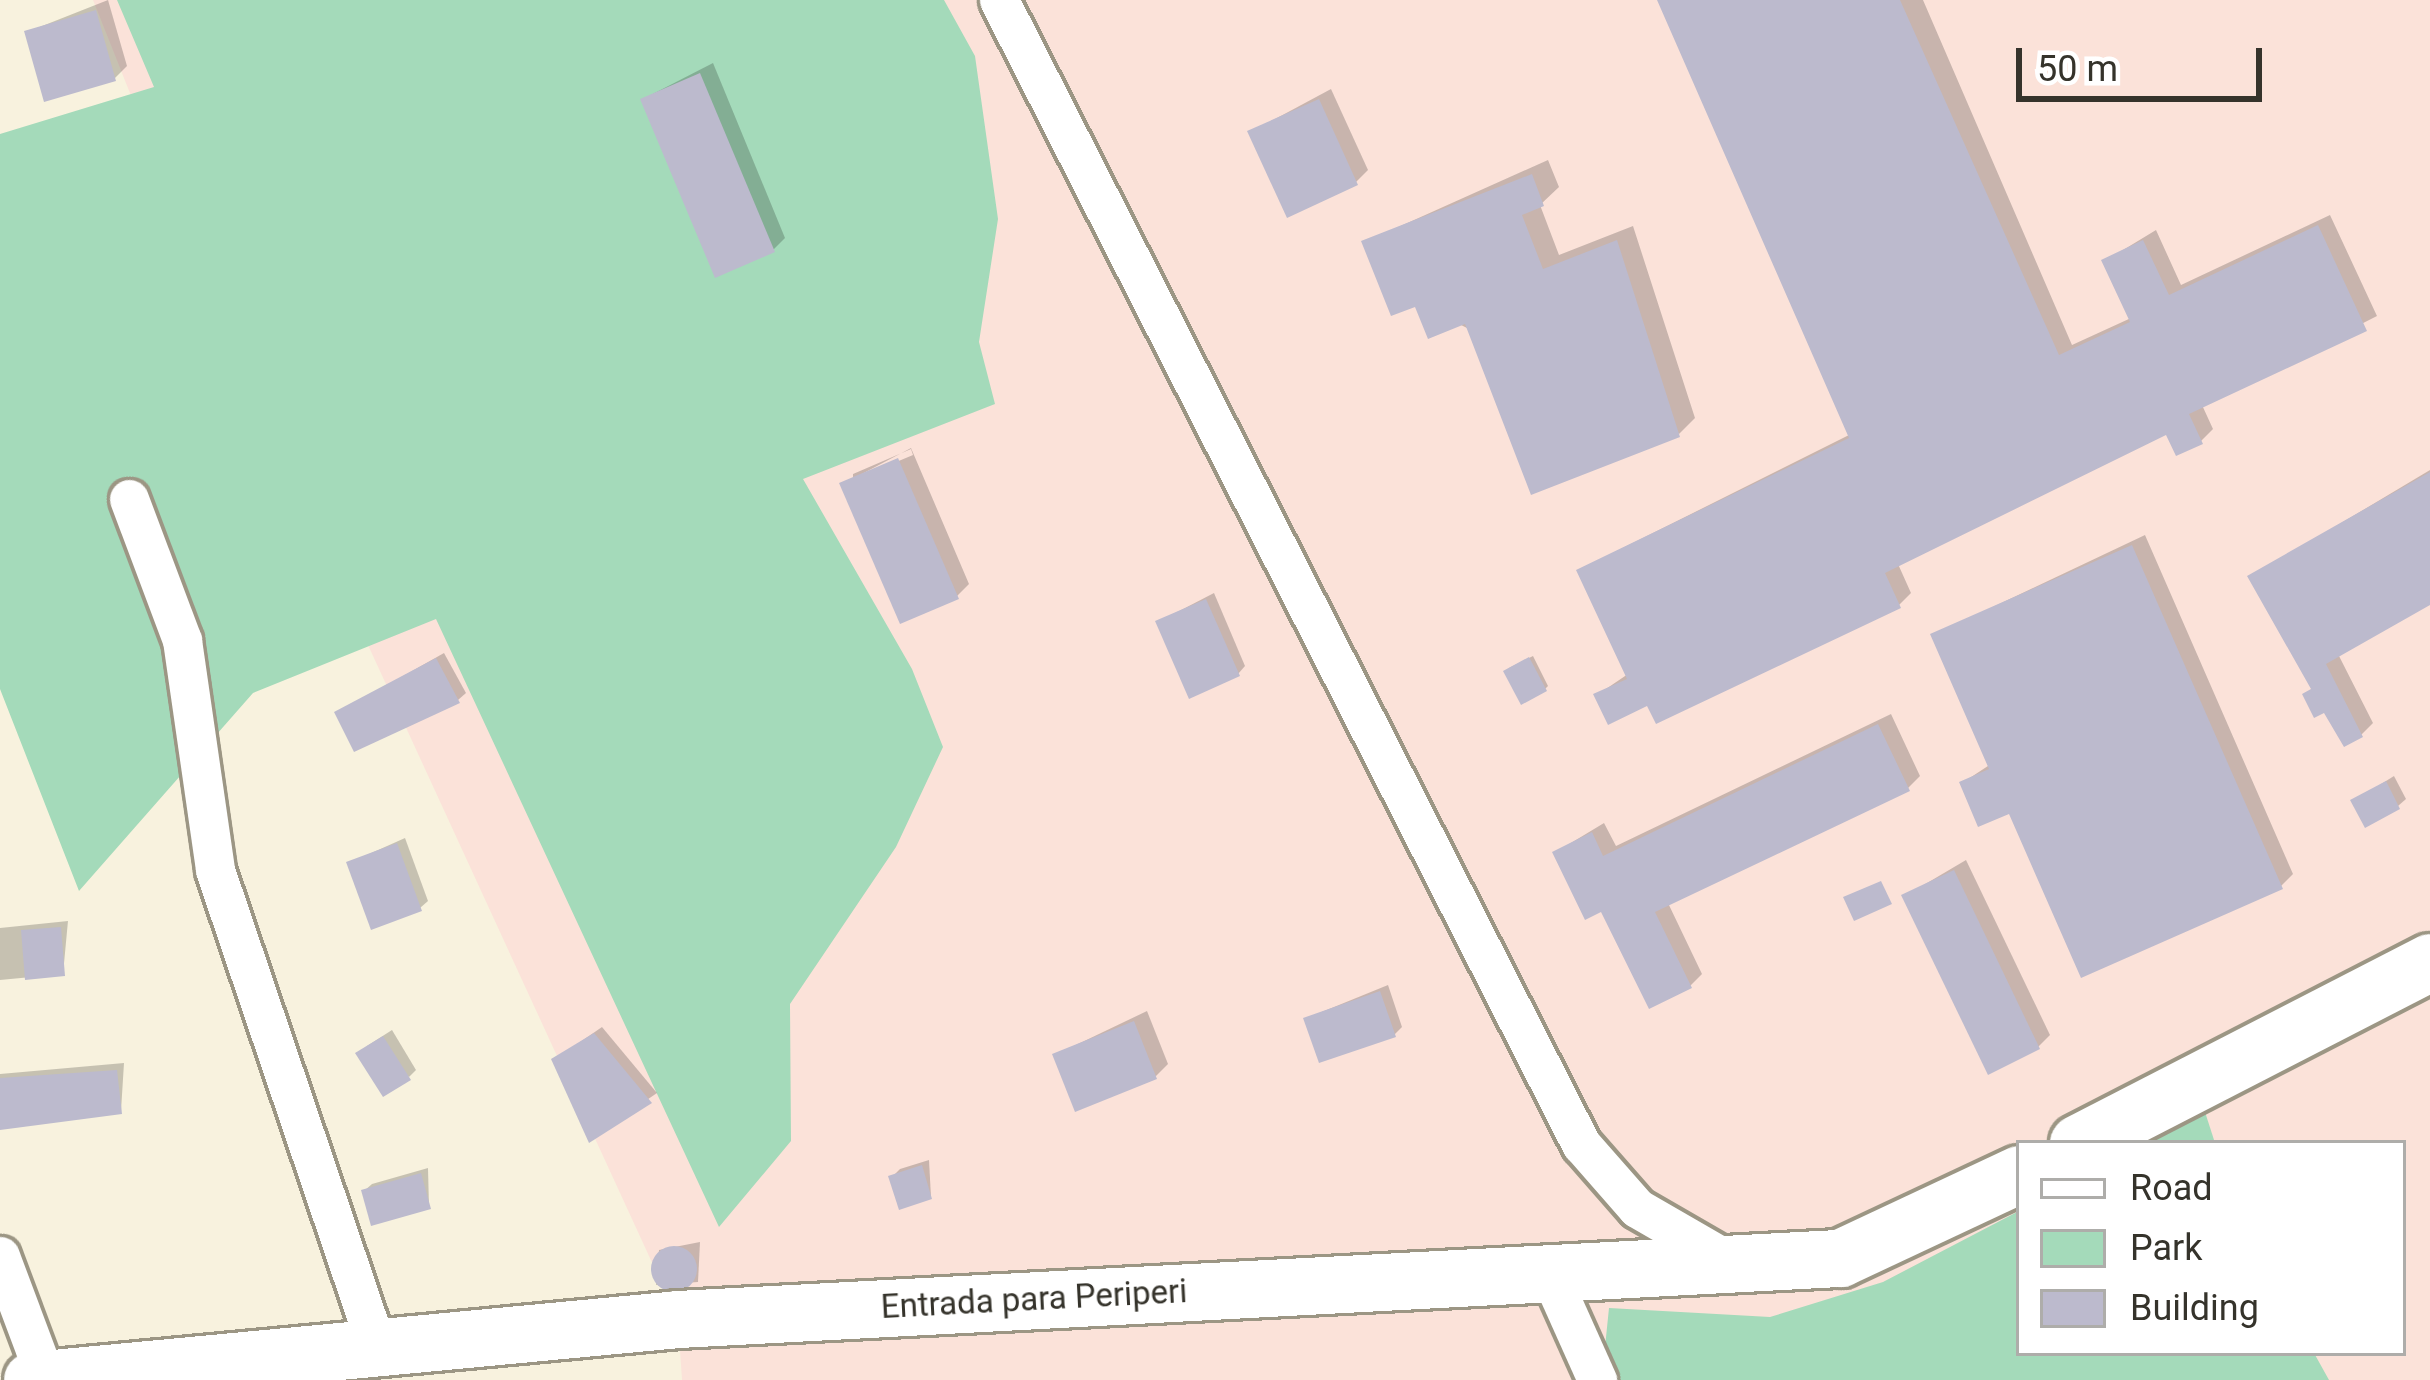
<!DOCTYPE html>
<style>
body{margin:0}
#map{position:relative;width:2430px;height:1380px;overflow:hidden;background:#f8f2de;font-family:Roboto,sans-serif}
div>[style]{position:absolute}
.industrial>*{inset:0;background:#fbe2d9}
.green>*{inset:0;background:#a4daba}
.shadow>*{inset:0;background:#0003}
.building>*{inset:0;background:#bcbacd}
.round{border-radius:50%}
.roads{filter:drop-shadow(3px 0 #9c9684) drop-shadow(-3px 0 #9c9684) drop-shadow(0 3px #9c9684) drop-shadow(0 -3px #9c9684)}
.street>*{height:39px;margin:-19.5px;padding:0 19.5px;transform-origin:19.5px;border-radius:19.5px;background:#fff}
.secondary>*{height:57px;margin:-28.5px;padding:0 28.5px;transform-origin:28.5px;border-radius:28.5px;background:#fff}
span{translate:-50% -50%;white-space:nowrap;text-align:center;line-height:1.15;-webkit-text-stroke:9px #fff;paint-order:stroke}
.street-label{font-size:33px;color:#35332b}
.legend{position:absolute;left:2016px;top:1140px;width:390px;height:216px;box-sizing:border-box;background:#fff;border:3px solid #aeadaa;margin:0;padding:15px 21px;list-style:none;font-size:36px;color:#35332b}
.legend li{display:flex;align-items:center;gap:24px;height:60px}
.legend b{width:60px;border:3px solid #aeadaa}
.scale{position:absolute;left:2016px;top:48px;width:246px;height:54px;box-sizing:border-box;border:6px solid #35332b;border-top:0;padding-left:15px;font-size:36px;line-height:42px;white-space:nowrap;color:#35332b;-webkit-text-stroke:9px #fff;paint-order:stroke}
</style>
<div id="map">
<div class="industrial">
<i style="clip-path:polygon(evenodd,93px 0,2430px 0,2430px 1380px,682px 1380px,678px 1319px,230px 345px,93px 0,2019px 1143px,2403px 1143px,2403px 1353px,2019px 1353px,2019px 1143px)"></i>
</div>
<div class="green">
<i style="clip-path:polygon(117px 0,944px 0,975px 56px,998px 219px,979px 342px,995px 404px,803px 479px,912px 669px,943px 747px,896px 847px,790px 1004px,791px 1141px,719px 1227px,436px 619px,253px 693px,79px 891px,0 689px,0 134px,154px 87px)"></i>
<i style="clip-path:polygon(2205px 1112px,2215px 1143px,2147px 1143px)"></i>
<i style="clip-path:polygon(2019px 1211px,2019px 1353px,2314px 1353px,2329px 1380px,1619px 1380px,1605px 1347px,1609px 1308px,1770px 1317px,1883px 1282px)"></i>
</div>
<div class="shadow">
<i style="clip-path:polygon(108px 0,127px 66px,115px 78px,27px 32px)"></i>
<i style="clip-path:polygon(1728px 0,1923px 0,2072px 345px,2131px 318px,2105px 261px,2156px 230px,2181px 285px,2330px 215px,2377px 316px,2202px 405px,2213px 429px,2201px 441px,2167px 431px,1898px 564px,1911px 593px,1899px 605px,1649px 702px,1597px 695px,1628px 674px,1579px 570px,1851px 434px)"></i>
<i style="clip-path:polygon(713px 63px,785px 238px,773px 250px,643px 99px)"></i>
<i style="clip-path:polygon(1331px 89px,1368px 170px,1356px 182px,1251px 132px)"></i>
<i style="clip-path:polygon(1548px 160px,1559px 187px,1540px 205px,1559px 255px,1633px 226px,1695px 418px,1679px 434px,1417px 303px,1365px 242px)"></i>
<i style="clip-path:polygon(evenodd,911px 448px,969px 584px,957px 596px,843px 484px,911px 448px,911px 449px,913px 455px,853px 480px,853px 474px,911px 449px)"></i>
<i style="clip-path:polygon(2430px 470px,2430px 602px,2338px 654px,2373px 723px,2361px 735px,2313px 687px,2251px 577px)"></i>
<i style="clip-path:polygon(2145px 535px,2293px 874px,2281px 886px,1962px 783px,1991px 764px,1934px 635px)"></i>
<i style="clip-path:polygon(1214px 593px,1245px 666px,1238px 674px,1158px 622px)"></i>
<i style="clip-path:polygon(444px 653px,466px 693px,458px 700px,338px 713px)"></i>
<i style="clip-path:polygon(1533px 656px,1548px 686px,1545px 689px,1509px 668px)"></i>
<i style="clip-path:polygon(1891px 714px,1920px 776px,1908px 788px,1668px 903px,1702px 974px,1690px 986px,1556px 852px,1604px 823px,1616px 846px)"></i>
<i style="clip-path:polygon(2394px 776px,2406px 799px,2398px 806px,2354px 801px)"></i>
<i style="clip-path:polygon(405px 838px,428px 901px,420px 908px,349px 863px)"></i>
<i style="clip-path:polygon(1966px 860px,2050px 1035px,2038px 1047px,1905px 896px)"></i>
<i style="clip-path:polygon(68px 921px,63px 974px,0 980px,0 928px)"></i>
<i style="clip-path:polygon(1388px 985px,1402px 1027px,1394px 1035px,1307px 1018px)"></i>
<i style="clip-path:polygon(1147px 1011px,1168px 1064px,1156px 1076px,1055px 1055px)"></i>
<i style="clip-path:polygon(602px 1027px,657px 1093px,591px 1138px,554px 1060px)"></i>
<i style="clip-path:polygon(392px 1030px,416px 1070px,409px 1077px,367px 1046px)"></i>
<i style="clip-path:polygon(124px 1063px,121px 1111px,0 1128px,0 1074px)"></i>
<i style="clip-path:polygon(929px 1160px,931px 1197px,892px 1177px,900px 1169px)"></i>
<i style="clip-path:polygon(428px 1168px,429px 1207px,364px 1191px,372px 1184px)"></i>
<i style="clip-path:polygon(700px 1242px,698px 1282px,656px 1285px,659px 1250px)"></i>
</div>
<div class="building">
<i style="clip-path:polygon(1657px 0,1900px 0,2059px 355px,2130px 322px,2101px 260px,2143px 240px,2169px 295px,2318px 225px,2367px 331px,2189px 414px,2203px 444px,2176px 456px,2166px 435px,1885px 573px,1901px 608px,1656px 724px,1647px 706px,1608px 725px,1593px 694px,1627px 679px,1576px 570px,1849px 438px)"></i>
<i style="clip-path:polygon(96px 10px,116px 81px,44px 102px,24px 31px)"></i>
<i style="clip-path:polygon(700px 73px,775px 252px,715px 278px,640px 99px)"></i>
<i style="clip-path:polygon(1319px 99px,1358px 185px,1287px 218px,1247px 131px)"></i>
<i style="clip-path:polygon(1532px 174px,1544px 206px,1522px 215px,1543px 269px,1617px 240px,1680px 437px,1531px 495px,1465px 324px,1428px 339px,1415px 307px,1391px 316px,1361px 241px)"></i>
<i style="clip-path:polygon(898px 458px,959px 599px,900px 624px,839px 483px)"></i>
<i style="clip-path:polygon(2430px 472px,2430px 605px,2326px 664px,2363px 737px,2344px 747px,2324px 713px,2314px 718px,2302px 694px,2311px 689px,2247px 576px)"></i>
<i style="clip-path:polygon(2132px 545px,2283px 889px,2081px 978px,2009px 814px,1978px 827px,1959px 782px,1989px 769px,1930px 634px)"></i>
<i style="clip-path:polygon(1206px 599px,1240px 676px,1189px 699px,1155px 621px)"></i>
<i style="clip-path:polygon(1529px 657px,1547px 691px,1521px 705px,1503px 671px)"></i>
<i style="clip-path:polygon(436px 658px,460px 703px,354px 752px,334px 712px)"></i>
<i style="clip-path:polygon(1878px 724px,1910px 791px,1655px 912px,1692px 988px,1649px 1009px,1601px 912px,1585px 920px,1552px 852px,1592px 832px,1603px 856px)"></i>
<i style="clip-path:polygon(2386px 781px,2400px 809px,2365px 828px,2350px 800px)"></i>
<i style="clip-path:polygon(397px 843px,422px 911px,371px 930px,346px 862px)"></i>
<i style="clip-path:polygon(1954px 870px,2040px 1049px,1988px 1075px,1901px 895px)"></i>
<i style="clip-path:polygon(1881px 881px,1892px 904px,1854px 921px,1843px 897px)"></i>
<i style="clip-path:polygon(61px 927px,65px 976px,25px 980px,21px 930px)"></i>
<i style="clip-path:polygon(1380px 991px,1396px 1037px,1319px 1063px,1303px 1018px)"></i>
<i style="clip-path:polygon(1134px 1021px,1157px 1079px,1075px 1112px,1052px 1054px)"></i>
<i style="clip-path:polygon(594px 1033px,652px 1103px,589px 1143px,551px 1059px)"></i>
<i style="clip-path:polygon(383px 1036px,411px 1080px,383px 1097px,355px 1053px)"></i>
<i style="clip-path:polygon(117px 1070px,122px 1114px,0 1130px,0 1078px)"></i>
<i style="clip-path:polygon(922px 1165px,932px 1199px,899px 1210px,888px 1176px)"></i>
<i style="clip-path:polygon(421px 1173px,431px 1209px,371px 1226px,361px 1190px)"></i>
<i class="round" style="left:651px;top:1246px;width:46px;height:46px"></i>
</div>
<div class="roads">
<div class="street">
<i style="left:999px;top:0;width:1284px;rotate:63.04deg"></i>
<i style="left:1581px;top:1144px;width:85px;rotate:48.8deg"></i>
<i style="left:1637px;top:1208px;width:112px;rotate:30deg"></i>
<i style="left:129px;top:499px;width:151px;rotate:69.4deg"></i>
<i style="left:182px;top:640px;width:232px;rotate:81.8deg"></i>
<i style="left:215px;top:870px;width:505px;rotate:71.28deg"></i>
<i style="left:0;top:1256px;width:131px;rotate:69.5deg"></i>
<i style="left:1547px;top:1268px;width:123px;rotate:65.9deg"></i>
</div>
<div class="secondary">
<i style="left:2078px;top:1143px;width:396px;rotate:-27.2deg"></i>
<i style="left:32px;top:1380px;width:649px;rotate:-5.39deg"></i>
<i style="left:678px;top:1319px;width:1164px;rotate:-3.01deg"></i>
<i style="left:1840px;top:1258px;width:198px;rotate:-25.1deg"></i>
</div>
</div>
<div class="street-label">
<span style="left:1034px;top:1299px;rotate:-3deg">Entrada para Periperi</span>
</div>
<ul class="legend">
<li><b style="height:15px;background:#fff"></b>Road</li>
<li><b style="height:33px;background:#a4daba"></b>Park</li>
<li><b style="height:33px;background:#bcbacd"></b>Building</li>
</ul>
<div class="scale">50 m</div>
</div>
